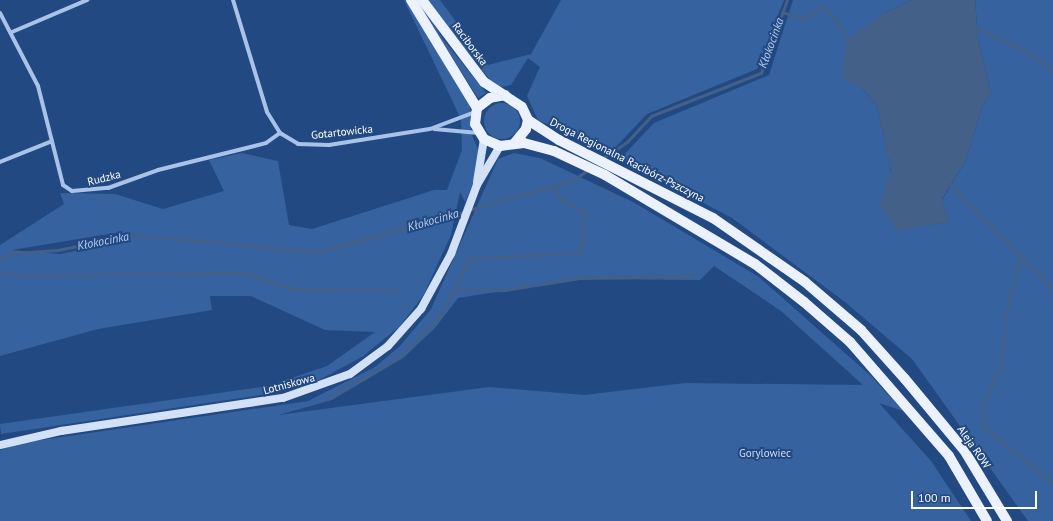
<!DOCTYPE html>
<meta charset="utf-8">
<style>
body{margin:0}
#map{position:relative;width:1053px;height:521px;overflow:hidden;background:#224981;font-family:"PT Sans",sans-serif}
div>[style]{position:absolute}
.green>*{inset:0;background:#36629f}
.round{border-radius:50%}
.water>*{inset:0;background:#436089}
.stream>*{height:2.5px;margin:-1.25px;padding:0 1.25px;transform-origin:1.25px;border-radius:1.25px;background:#436089}
.minor>*{height:4px;margin:-2px;padding:0 2px;transform-origin:2px;border-radius:2px;background:#a9c3e8}
.secondary>*{height:8px;margin:-4px;padding:0 4px;transform-origin:4px;border-radius:4px;background:#d3e1f6}
.primary>*{height:10px;margin:-5px;padding:0 5px;transform-origin:5px;border-radius:5px;background:#ebf2fd}
span{translate:-50% -50%;white-space:nowrap;text-align:center;line-height:1.15;-webkit-text-stroke:4px #224981;paint-order:stroke}
.street-label{font-size:11px;color:#fff}
.park-label{font-size:11px;color:#cddef6}
.water-label{font-size:12px;color:#b4cdef;font-style:italic}
.scale{position:absolute;left:911px;top:491px;width:126px;height:18px;box-sizing:border-box;border:2px solid #fff;border-top:0;padding-left:5px;font-size:12px;line-height:14px;white-space:nowrap;color:#fff;-webkit-text-stroke:3px #224981;paint-order:stroke}
</style>
<div id="map">
<div class="green">
<i style="clip-path:polygon(evenodd,404px 0,409px 0,470px 105px,471px 133px,479px 152px,474px 182px,465px 202px,460px 192px,451px 235px,423px 296px,399px 327px,362px 357px,317px 381px,267px 394px,1px 434px,0 424px,268px 386px,327px 366px,375px 332px,325px 330px,251px 296px,210px 296px,212px 310px,98px 329px,0 356px,0 245px,64px 204px,60px 193px,115px 194px,163px 209px,224px 191px,209px 160px,242px 153px,278px 161px,289px 225px,312px 229px,434px 190px,447px 190px,462px 150px,461px 119px,404px 0,121px 232px,123px 241px,60px 254px,12px 250px,121px 232px)"></i>
<i style="clip-path:polygon(416px 0,419px 0,443px 39px,486px 93px,478px 98px)"></i>
<i style="clip-path:polygon(426px 0,440px 0,488px 65px,531px 54px,561px 0,784px 0,757px 69px,647px 114px,609px 154px,538px 120px,527px 96px,540px 67px,528px 58px,511px 85px,501px 87px,491px 81px)"></i>
<i style="clip-path:polygon(793px 0,912px 0,882px 14px,862px 88px,877px 106px,890px 165px,897px 230px,949px 222px,942px 200px,966px 160px,983px 104px,991px 94px,978px 38px,975px 0,1053px 0,1053px 521px,1028px 521px,912px 359px,845px 302px,732px 218px,620px 159px,654px 123px,769px 75px)"></i>
<i class="round" style="left:484px;top:103px;width:36px;height:36px"></i>
<i style="clip-path:polygon(evenodd,514px 153px,540px 158px,633px 202px,759px 277px,871px 376px,903px 411px,879px 403px,931px 461px,971px 521px,0 521px,0 450px,21px 443px,308px 401px,375px 367px,400px 346px,431px 309px,498px 159px,514px 153px,714px 266px,781px 311px,863px 385px,685px 383px,584px 395px,489px 387px,278px 415px,332px 400px,403px 358px,435px 328px,458px 298px,576px 279px,700px 280px,714px 266px)"></i>
</div>
<div class="water">
<i style="clip-path:polygon(912px 0,975px 0,978px 38px,991px 94px,983px 104px,966px 160px,942px 199px,949px 222px,897px 231px,880px 205px,891px 171px,877px 106px,862px 88px,841px 78px,847px 40px,882px 14px)"></i>
</div>
<div class="stream">
<i style="left:782px;top:12px;width:24px;rotate:17deg"></i>
<i style="left:805px;top:19px;width:21px;rotate:-35deg"></i>
<i style="left:822px;top:7px;width:23px;rotate:41deg"></i>
<i style="left:839px;top:22px;width:20px;rotate:66deg"></i>
<i style="left:976px;top:28px;width:51px;rotate:24.1deg"></i>
<i style="left:1023px;top:49px;width:37px;rotate:36deg"></i>
<i style="left:601px;top:159px;width:31px;rotate:-33deg"></i>
<i style="left:627px;top:142px;width:35px;rotate:-47deg"></i>
<i style="left:651px;top:116px;width:118px;rotate:-21.4deg"></i>
<i style="left:761px;top:73px;width:77px;rotate:-70.4deg"></i>
<i style="left:951px;top:185px;width:145px;rotate:45.3deg"></i>
<i style="left:469px;top:210px;width:107px;rotate:-15.7deg"></i>
<i style="left:572px;top:181px;width:19px;rotate:-35deg"></i>
<i style="left:1021px;top:258px;width:60px;rotate:104.5deg"></i>
<i style="left:1006px;top:316px;width:47px;rotate:94.9deg"></i>
<i style="left:1002px;top:363px;width:47px;rotate:112.7deg"></i>
<i style="left:984px;top:406px;width:21px;rotate:90deg"></i>
<i style="left:984px;top:427px;width:89px;rotate:39.1deg"></i>
<i style="left:0;top:260px;width:15px;rotate:-28deg"></i>
<i style="left:13px;top:253px;width:45px;rotate:-3.8deg"></i>
<i style="left:58px;top:250px;width:75px;rotate:-11.6deg"></i>
<i style="left:131px;top:235px;width:189px;rotate:5.2deg"></i>
<i style="left:319px;top:252px;width:150px;rotate:-15.4deg"></i>
<i style="left:0;top:272px;width:22px;rotate:10deg"></i>
<i style="left:22px;top:276px;width:224px;rotate:-0.8deg"></i>
<i style="left:246px;top:273px;width:51px;rotate:18.4deg"></i>
<i style="left:294px;top:289px;width:105px;rotate:1.1deg"></i>
<i style="left:455px;top:291px;width:50px;rotate:-1.1deg"></i>
<i style="left:505px;top:290px;width:77px;rotate:-9deg"></i>
<i style="left:581px;top:278px;width:116px;rotate:-1deg"></i>
<i style="left:328px;top:399px;width:87px;rotate:-30.4deg"></i>
<i style="left:403px;top:355px;width:54px;rotate:-46.5deg"></i>
<i style="left:440px;top:316px;width:65px;rotate:-61.5deg"></i>
<i style="left:471px;top:259px;width:111px;rotate:-3.6deg"></i>
<i style="left:582px;top:252px;width:40px;rotate:-87.1deg"></i>
<i style="left:584px;top:212px;width:24px;rotate:-152deg"></i>
<i style="left:563px;top:201px;width:17px;rotate:-126deg"></i>
</div>
<div class="minor">
<i style="left:233px;top:0;width:117px;rotate:73.1deg"></i>
<i style="left:267px;top:112px;width:25px;rotate:58deg"></i>
<i style="left:280px;top:133px;width:21px;rotate:31deg"></i>
<i style="left:298px;top:144px;width:31px;rotate:2deg"></i>
<i style="left:329px;top:145px;width:102px;rotate:-9deg"></i>
<i style="left:430px;top:129px;width:48px;rotate:-20.7deg"></i>
<i style="left:0;top:13px;width:82px;rotate:62.5deg"></i>
<i style="left:38px;top:86px;width:102px;rotate:75.8deg"></i>
<i style="left:63px;top:185px;width:11px;rotate:34deg"></i>
<i style="left:72px;top:191px;width:36px;rotate:-5deg"></i>
<i style="left:108px;top:188px;width:53px;rotate:-19.8deg"></i>
<i style="left:158px;top:170px;width:111px;rotate:-14deg"></i>
<i style="left:266px;top:143px;width:17px;rotate:-36deg"></i>
<i style="left:12px;top:32px;width:82px;rotate:-23.1deg"></i>
<i style="left:434px;top:129px;width:45px;rotate:5.1deg"></i>
<i style="left:0;top:162px;width:56px;rotate:-22deg"></i>
</div>
<div class="secondary">
<i style="left:477px;top:182px;width:44px;rotate:-80.8deg"></i>
<i style="left:0;top:445px;width:63px;rotate:-12.9deg"></i>
<i style="left:61px;top:431px;width:224px;rotate:-8.5deg"></i>
<i style="left:283px;top:398px;width:71px;rotate:-19.7deg"></i>
<i style="left:350px;top:374px;width:47px;rotate:-36.4deg"></i>
<i style="left:388px;top:346px;width:50px;rotate:-48.3deg"></i>
<i style="left:421px;top:309px;width:63px;rotate:-61.4deg"></i>
<i style="left:451px;top:254px;width:74px;rotate:-69.4deg"></i>
<i style="left:477px;top:185px;width:45px;rotate:-59.5deg"></i>
</div>
<div class="primary">
<i style="left:411px;top:0;width:127px;rotate:58.6deg"></i>
<i style="left:422px;top:0;width:103px;rotate:52.9deg"></i>
<i style="left:484px;top:82px;width:45px;rotate:33.3deg"></i>
<i style="left:522px;top:107px;width:14px;rotate:65deg"></i>
<i style="left:528px;top:120px;width:9px;rotate:103deg"></i>
<i style="left:526px;top:129px;width:19px;rotate:129deg"></i>
<i style="left:505px;top:95px;width:15px;rotate:169deg"></i>
<i style="left:490px;top:98px;width:16px;rotate:142deg"></i>
<i style="left:477px;top:108px;width:16px;rotate:97deg"></i>
<i style="left:475px;top:124px;width:17px;rotate:59deg"></i>
<i style="left:484px;top:139px;width:17px;rotate:24deg"></i>
<i style="left:500px;top:146px;width:24px;rotate:-7deg"></i>
<i style="left:524px;top:143px;width:31px;rotate:15deg"></i>
<i style="left:554px;top:151px;width:56px;rotate:25.2deg"></i>
<i style="left:605px;top:175px;width:174px;rotate:30.7deg"></i>
<i style="left:755px;top:264px;width:62px;rotate:37.8deg"></i>
<i style="left:804px;top:302px;width:61px;rotate:41deg"></i>
<i style="left:850px;top:342px;width:151px;rotate:49deg"></i>
<i style="left:949px;top:456px;width:75px;rotate:59.7deg"></i>
<i style="left:528px;top:120px;width:37px;rotate:33deg"></i>
<i style="left:559px;top:140px;width:173px;rotate:26.9deg"></i>
<i style="left:713px;top:218px;width:112px;rotate:34.8deg"></i>
<i style="left:805px;top:282px;width:74px;rotate:40.6deg"></i>
<i style="left:861px;top:330px;width:66px;rotate:48.1deg"></i>
<i style="left:905px;top:379px;width:92px;rotate:50.3deg"></i>
<i style="left:964px;top:450px;width:83px;rotate:58.8deg"></i>
</div>
<div class="street-label">
<span style="left:470px;top:44px;rotate:53deg">Raciborska</span>
<span style="left:342px;top:132px;rotate:-6deg">Gotartowicka</span>
<span style="left:627px;top:160px;rotate:27deg">Droga Regionalna Racibórz-Pszczyna</span>
<span style="left:104px;top:178px;rotate:-14deg">Rudzka</span>
<span style="left:289px;top:384px;rotate:-15deg">Lotniskowa</span>
<span style="left:974px;top:447px;rotate:55deg">Aleja ROW</span>
</div>
<div class="park-label">
<span style="left:765px;top:453px">Gorylowiec</span>
</div>
<div class="water-label">
<span style="left:771px;top:43px;rotate:-70deg">Kłokocinka</span>
<span style="left:433px;top:220px;rotate:-16deg">Kłokocinka</span>
<span style="left:103px;top:241px;rotate:-11deg">Kłokocinka</span>
</div>
<div class="scale">100 m</div>
</div>
